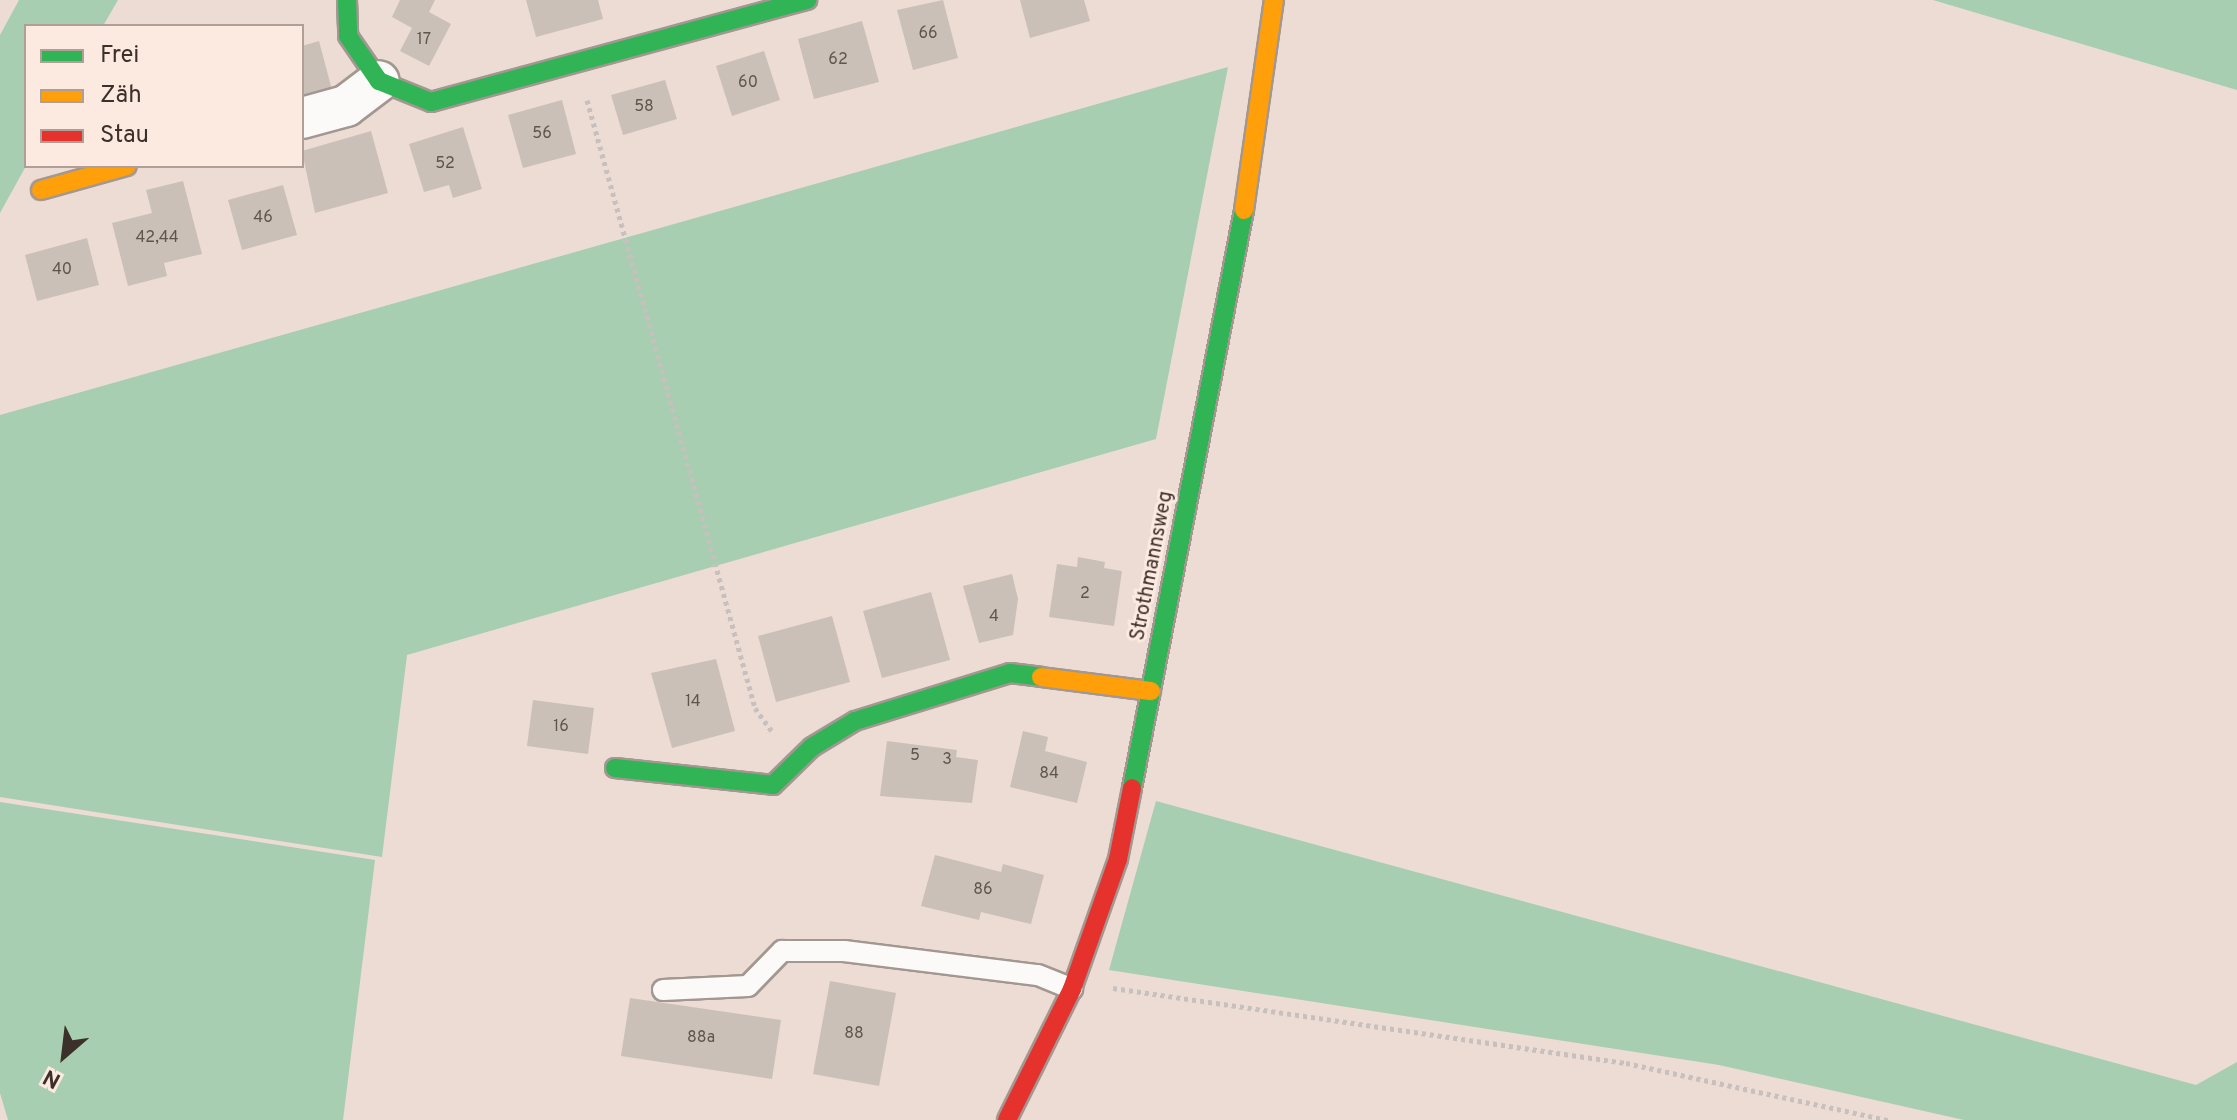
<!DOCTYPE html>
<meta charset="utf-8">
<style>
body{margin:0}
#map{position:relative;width:2237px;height:1120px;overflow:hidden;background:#ecdcd4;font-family:Overpass,sans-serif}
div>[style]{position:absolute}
.green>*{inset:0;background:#a7ceb0}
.building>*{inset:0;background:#cac0b8}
.path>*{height:5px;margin-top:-2.5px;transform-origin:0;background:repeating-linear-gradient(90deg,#c7c0be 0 4px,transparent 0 8px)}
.roads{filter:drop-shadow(2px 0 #a39791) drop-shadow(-2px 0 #a39791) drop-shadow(0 2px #a39791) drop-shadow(0 -2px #a39791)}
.lane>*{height:20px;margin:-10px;padding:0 10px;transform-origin:10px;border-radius:10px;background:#fcfaf9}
.street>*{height:40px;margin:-20px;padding:0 20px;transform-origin:20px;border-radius:20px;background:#fcfaf9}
.fast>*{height:18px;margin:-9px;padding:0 9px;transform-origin:9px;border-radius:9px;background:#30b455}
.slow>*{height:18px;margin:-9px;padding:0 9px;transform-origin:9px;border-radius:9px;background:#ff9f0a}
.jam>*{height:18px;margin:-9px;padding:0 9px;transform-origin:9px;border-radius:9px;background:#e5322d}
span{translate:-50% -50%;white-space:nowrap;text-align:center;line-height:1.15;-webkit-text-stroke:6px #fce9e0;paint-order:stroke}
.number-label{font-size:16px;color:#5f544e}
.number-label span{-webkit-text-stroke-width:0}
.street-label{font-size:20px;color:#3b302a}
.legend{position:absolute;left:24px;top:24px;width:280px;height:144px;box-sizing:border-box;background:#fce9e0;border:2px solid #af9f97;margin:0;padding:10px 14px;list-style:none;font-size:24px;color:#3b302a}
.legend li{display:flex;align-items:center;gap:16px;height:40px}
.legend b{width:40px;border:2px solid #af9f97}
.north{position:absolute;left:24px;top:1016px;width:80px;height:80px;-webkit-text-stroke:6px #fce9e0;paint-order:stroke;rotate:208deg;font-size:22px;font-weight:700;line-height:32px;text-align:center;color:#3b302a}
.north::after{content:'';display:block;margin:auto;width:28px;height:36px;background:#3b302a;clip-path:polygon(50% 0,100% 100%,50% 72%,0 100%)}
</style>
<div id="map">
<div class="green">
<i style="clip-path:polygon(19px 0,118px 0,103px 26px,26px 26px,26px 166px,0 213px,0 35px)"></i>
<i style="clip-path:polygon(1933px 0,2237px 0,2237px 90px)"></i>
<i style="clip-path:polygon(1228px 67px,1156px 439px,407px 655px,382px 857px,0 797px,0 415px)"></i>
<i style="clip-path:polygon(1156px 801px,2196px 1085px,2237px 1062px,2237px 1120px,1964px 1120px,1719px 1065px,1109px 970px)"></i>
<i style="clip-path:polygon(0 802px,375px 860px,343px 1120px,8px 1120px,0 1093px)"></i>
</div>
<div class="building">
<i style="clip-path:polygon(400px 0,435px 0,429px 12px,451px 24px,429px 66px,400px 51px,412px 28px,392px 17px)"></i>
<i style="clip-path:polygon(526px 0,598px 0,603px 19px,536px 37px)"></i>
<i style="clip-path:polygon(943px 0,958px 58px,913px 70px,897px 10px)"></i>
<i style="clip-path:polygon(1020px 0,1084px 0,1090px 21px,1030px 38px)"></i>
<i style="clip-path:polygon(862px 21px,879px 82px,814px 99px,798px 39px)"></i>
<i style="clip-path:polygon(319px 41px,332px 90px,302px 99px,302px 46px)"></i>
<i style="clip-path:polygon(764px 51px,780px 100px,732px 116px,716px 66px)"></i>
<i style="clip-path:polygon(665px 80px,677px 119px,623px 135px,611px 95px)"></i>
<i style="clip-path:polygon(562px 100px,576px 154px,523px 168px,508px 115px)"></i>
<i style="clip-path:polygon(463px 127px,482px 189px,453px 198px,449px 185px,424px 192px,409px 144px)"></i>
<i style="clip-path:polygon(371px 131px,388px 193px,315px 213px,302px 151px)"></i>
<i style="clip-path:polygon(183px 181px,202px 254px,164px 263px,167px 276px,128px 286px,112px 223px,152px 213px,146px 190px)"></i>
<i style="clip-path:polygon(283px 185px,297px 235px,242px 250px,228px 200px)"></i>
<i style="clip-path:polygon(87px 238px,99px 285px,37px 301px,25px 255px)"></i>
<i style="clip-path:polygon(1078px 557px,1105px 562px,1104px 568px,1122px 571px,1114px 626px,1049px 617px,1057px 564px,1077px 567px)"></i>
<i style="clip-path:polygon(1012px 574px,1018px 599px,1013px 635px,979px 643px,963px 586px)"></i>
<i style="clip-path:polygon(931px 592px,950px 660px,882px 678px,863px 611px)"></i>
<i style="clip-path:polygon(832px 616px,850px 682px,776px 702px,758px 636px)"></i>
<i style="clip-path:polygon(716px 659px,735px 731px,672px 748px,651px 673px)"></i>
<i style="clip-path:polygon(533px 700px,594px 708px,588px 754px,527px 746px)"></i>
<i style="clip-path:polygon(1023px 731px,1048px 737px,1045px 751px,1087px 762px,1077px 803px,1010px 787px)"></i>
<i style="clip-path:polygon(887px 741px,957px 750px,956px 757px,978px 760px,972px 803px,880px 796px)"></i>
<i style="clip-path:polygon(935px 855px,1001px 872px,1003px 864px,1044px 875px,1031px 924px,981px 912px,979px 920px,921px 906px)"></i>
<i style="clip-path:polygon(830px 981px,896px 993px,879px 1086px,813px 1074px)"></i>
<i style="clip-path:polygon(630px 998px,781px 1020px,772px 1079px,621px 1056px)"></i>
</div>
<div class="path">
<i style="left:587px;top:100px;width:631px;rotate:74.55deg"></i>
<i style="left:755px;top:708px;width:31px;rotate:54deg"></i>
<i style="left:1113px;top:988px;width:518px;rotate:8.32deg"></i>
<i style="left:1626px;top:1063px;width:268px;rotate:12.3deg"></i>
</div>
<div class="roads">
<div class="lane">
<i style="left:663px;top:990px;width:85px;rotate:-2.7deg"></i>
<i style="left:748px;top:986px;width:49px;rotate:-45.8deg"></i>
<i style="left:782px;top:951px;width:62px"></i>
<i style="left:844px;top:951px;width:195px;rotate:7.1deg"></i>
<i style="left:1038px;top:975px;width:37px;rotate:22deg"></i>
</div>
<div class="street">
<i style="left:302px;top:118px;width:46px;rotate:-15.3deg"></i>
<i style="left:346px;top:106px;width:41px;rotate:-37.1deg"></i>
</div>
<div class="fast">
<i style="left:347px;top:0;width:36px;rotate:88deg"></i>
<i style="left:348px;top:36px;width:55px;rotate:55.4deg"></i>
<i style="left:379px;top:81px;width:56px;rotate:22deg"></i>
<i style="left:431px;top:102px;width:390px;rotate:-15.2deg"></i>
<i style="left:615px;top:768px;width:159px;rotate:6.1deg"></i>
<i style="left:773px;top:785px;width:54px;rotate:-44.3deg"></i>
<i style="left:812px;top:747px;width:50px;rotate:-31.2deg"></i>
<i style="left:855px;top:721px;width:162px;rotate:-17.2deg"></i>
<i style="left:1010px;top:673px;width:31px;rotate:7deg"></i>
<i style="left:1132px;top:788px;width:589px;rotate:-79.03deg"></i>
</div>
<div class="slow">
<i style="left:41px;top:190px;width:89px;rotate:-15.6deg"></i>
<i style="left:1244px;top:210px;width:212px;rotate:-81.9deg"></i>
<i style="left:1041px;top:677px;width:111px;rotate:7.3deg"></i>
</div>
<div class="jam">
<i style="left:1007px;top:1120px;width:146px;rotate:-63.6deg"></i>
<i style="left:1072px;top:989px;width:138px;rotate:-70.5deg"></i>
<i style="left:1118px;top:859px;width:72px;rotate:-78.8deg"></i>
</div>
</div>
<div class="number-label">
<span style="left:928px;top:34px">66</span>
<span style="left:424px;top:40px">17</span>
<span style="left:838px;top:60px">62</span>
<span style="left:748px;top:83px">60</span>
<span style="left:644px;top:107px">58</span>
<span style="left:542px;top:134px">56</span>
<span style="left:445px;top:164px">52</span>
<span style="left:263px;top:218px">46</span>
<span style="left:157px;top:238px">42,44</span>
<span style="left:62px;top:270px">40</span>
<span style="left:1085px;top:594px">2</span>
<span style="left:994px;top:617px">4</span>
<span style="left:693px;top:702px">14</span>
<span style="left:561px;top:727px">16</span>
<span style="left:915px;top:756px">5</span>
<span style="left:947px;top:760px">3</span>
<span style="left:1049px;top:774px">84</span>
<span style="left:983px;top:890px">86</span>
<span style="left:854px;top:1034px">88</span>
<span style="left:701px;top:1038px">88a</span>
</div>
<div class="street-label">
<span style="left:1153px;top:566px;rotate:-79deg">Strothmannsweg</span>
</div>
<ul class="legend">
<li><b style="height:10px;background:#30b455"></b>Frei</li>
<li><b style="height:10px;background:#ff9f0a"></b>Zäh</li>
<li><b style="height:10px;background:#e5322d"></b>Stau</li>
</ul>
<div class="north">N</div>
</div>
